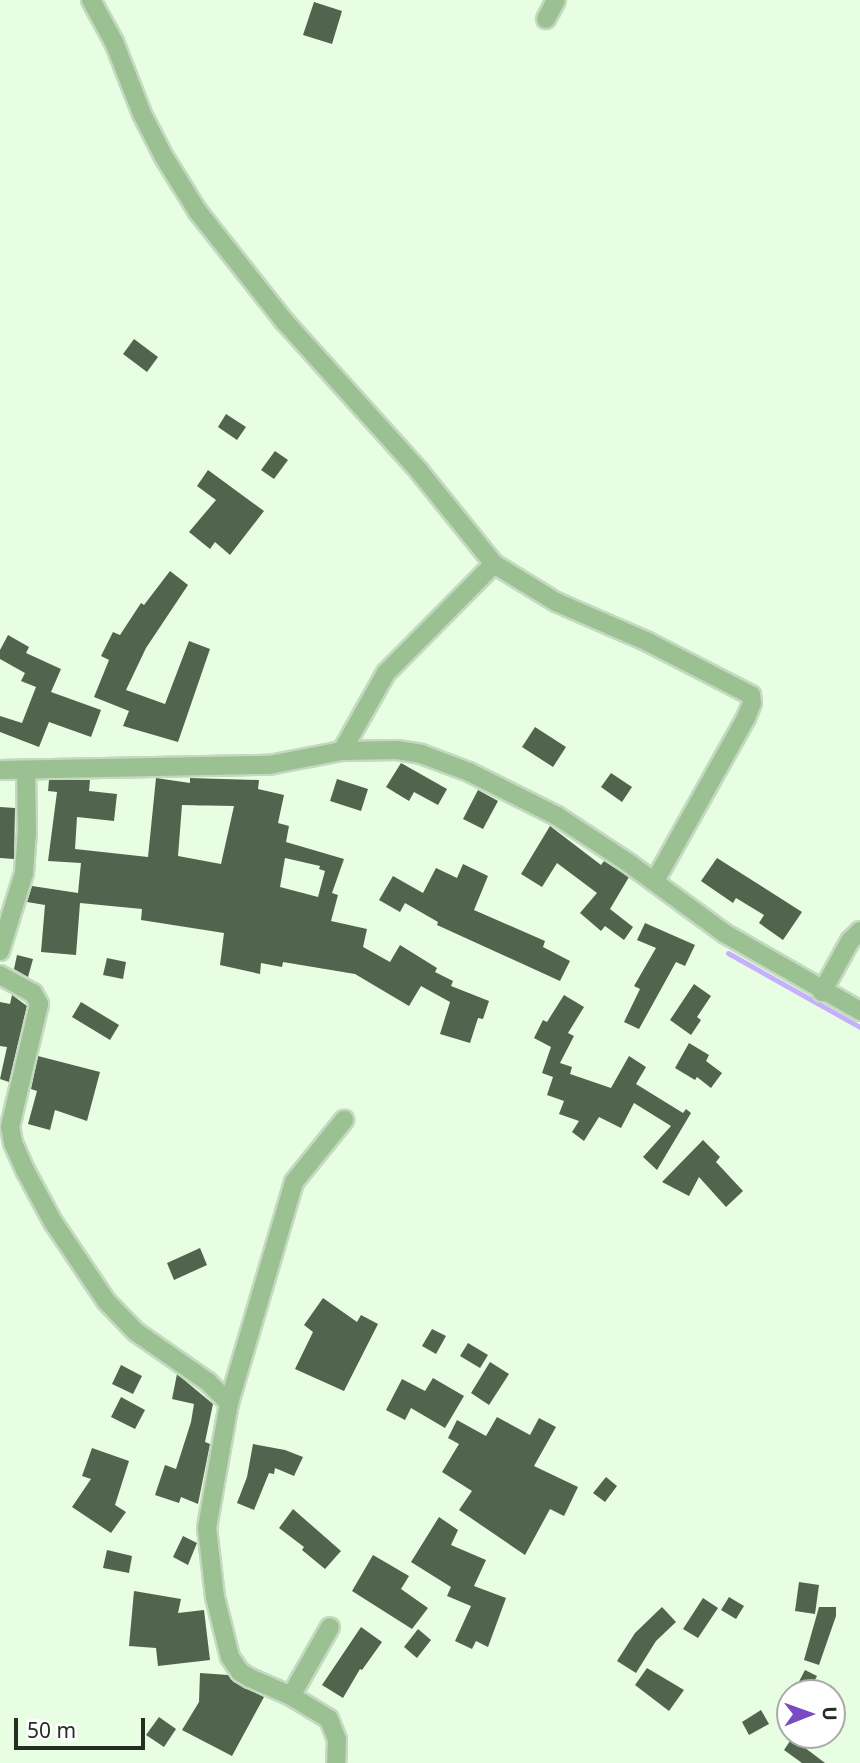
<!DOCTYPE html>
<style>
body{margin:0}
#map{position:relative;width:860px;height:1763px;overflow:hidden;background:#e7fee2;font-family:"Noto Sans",sans-serif}
div>[style]{position:absolute}
.stream>*{height:5px;margin:-2.5px;padding:0 2.5px;transform-origin:2.5px;border-radius:2.5px;background:#c6b0fc}
.building>*{inset:0;background:#51644d}
.roads{filter:drop-shadow(2px 0 #c4d9c0) drop-shadow(-2px 0 #c4d9c0) drop-shadow(0 2px #c4d9c0) drop-shadow(0 -2px #c4d9c0)}
.minor>*{height:18px;margin:-9px;padding:0 9px;transform-origin:9px;border-radius:9px;background:#9bc092}
span{translate:-50% -50%;white-space:nowrap;text-align:center;line-height:1.15;-webkit-text-stroke:7px #fff;paint-order:stroke}
.north{position:absolute;left:776px;top:1679px;width:70px;height:70px;box-sizing:border-box;background:#fff;border:2px solid #a8aba7;border-radius:50%;rotate:89deg;font-size:19px;font-weight:700;line-height:28px;text-align:center;color:#262e24}
.north::after{content:'';display:block;margin:auto;width:24px;height:32px;background:#784ac3;clip-path:polygon(50% 0,100% 100%,50% 72%,0 100%)}
.scale{position:absolute;left:14px;top:1718px;width:131px;height:32px;box-sizing:border-box;border:4px solid #262e24;border-top:0;padding-left:9px;font-size:21px;line-height:24px;white-space:nowrap;color:#262e24;-webkit-text-stroke:5px #fff;paint-order:stroke}
</style>
<div id="map">
<div class="stream">
<i style="left:728px;top:953px;width:151px;rotate:29.3deg"></i>
</div>
<div class="building">
<i style="clip-path:polygon(314px 2px,342px 11px,332px 44px,303px 35px)"></i>
<i style="clip-path:polygon(134px 339px,158px 357px,147px 372px,123px 354px)"></i>
<i style="clip-path:polygon(226px 414px,246px 427px,237px 440px,218px 427px)"></i>
<i style="clip-path:polygon(275px 451px,288px 460px,274px 479px,261px 470px)"></i>
<i style="clip-path:polygon(208px 470px,264px 511px,230px 555px,215px 542px,210px 549px,189px 532px,216px 500px,197px 486px)"></i>
<i style="clip-path:polygon(170px 571px,188px 585px,146px 648px,126px 690px,165px 704px,189px 641px,210px 649px,178px 742px,123px 726px,129px 711px,94px 697px,109px 660px,101px 656px,113px 632px,120px 635px,141px 603px,144px 605px)"></i>
<i style="clip-path:polygon(8px 635px,29px 647px,26px 653px,61px 669px,51px 692px,101px 710px,91px 737px,49px 722px,39px 747px,0 732px,0 716px,22px 723px,36px 687px,21px 681px,25px 673px,0 659px,0 650px)"></i>
<i style="clip-path:polygon(535px 727px,566px 747px,553px 767px,522px 747px)"></i>
<i style="clip-path:polygon(401px 763px,447px 789px,438px 805px,414px 792px,409px 801px,386px 787px)"></i>
<i style="clip-path:polygon(611px 773px,632px 787px,622px 802px,601px 787px)"></i>
<i style="clip-path:polygon(evenodd,156px 778px,190px 783px,190px 778px,259px 780px,258px 789px,284px 795px,278px 823px,289px 826px,286px 842px,344px 859px,332px 893px,338px 895px,331px 921px,367px 929px,363px 947px,390px 962px,400px 945px,437px 968px,435px 972px,453px 981px,451px 986px,489px 1001px,483px 1019px,478px 1018px,470px 1043px,440px 1034px,450px 1002px,421px 986px,409px 1006px,355px 974px,283px 962px,282px 967px,261px 963px,260px 974px,220px 965px,224px 933px,141px 920px,142px 909px,80px 903px,76px 955px,41px 952px,45px 905px,27px 902px,32px 886px,78px 893px,81px 863px,48px 861px,57px 792px,48px 791px,49px 780px,90px 780px,89px 791px,117px 794px,114px 821px,77px 817px,75px 849px,148px 857px,156px 778px,182px 805px,234px 806px,221px 864px,178px 856px,182px 805px,156px 778px,285px 858px,320px 866px,319px 869px,325px 871px,318px 897px,280px 887px,285px 858px)"></i>
<i style="clip-path:polygon(337px 779px,368px 789px,361px 811px,330px 801px)"></i>
<i style="clip-path:polygon(478px 790px,498px 801px,483px 829px,463px 819px)"></i>
<i style="clip-path:polygon(0 807px,15px 808px,14px 859px,0 858px)"></i>
<i style="clip-path:polygon(550px 826px,601px 865px,604px 861px,629px 877px,610px 909px,633px 927px,624px 940px,605px 926px,601px 931px,580px 913px,597px 893px,557px 863px,542px 887px,521px 874px)"></i>
<i style="clip-path:polygon(717px 858px,802px 912px,783px 940px,759px 923px,764px 915px,736px 898px,733px 903px,701px 881px)"></i>
<i style="clip-path:polygon(463px 864px,488px 876px,474px 910px,545px 941px,543px 947px,570px 961px,560px 981px,437px 925px,438px 922px,405px 903px,400px 912px,379px 900px,393px 876px,423px 893px,436px 868px,457px 878px)"></i>
<i style="clip-path:polygon(645px 923px,695px 945px,685px 966px,676px 962px,639px 1029px,624px 1022px,640px 989px,634px 986px,656px 948px,637px 940px)"></i>
<i style="clip-path:polygon(17px 955px,33px 959px,28px 977px,14px 969px)"></i>
<i style="clip-path:polygon(107px 958px,126px 962px,123px 979px,103px 975px)"></i>
<i style="clip-path:polygon(694px 984px,711px 996px,697px 1017px,701px 1020px,691px 1035px,670px 1020px)"></i>
<i style="clip-path:polygon(12px 995px,27px 1006px,9px 1082px,0 1079px,7px 1047px,0 1046px,0 1002px,10px 1004px)"></i>
<i style="clip-path:polygon(564px 995px,584px 1007px,568px 1033px,574px 1036px,560px 1063px,572px 1067px,570px 1074px,611px 1088px,629px 1056px,646px 1067px,636px 1084px,683px 1113px,686px 1109px,691px 1113px,657px 1170px,643px 1157px,671px 1126px,634px 1103px,621px 1128px,599px 1117px,584px 1141px,572px 1132px,579px 1121px,559px 1114px,564px 1101px,547px 1095px,553px 1077px,542px 1073px,551px 1047px,534px 1038px,543px 1020px,547px 1022px)"></i>
<i style="clip-path:polygon(81px 1002px,119px 1025px,110px 1040px,72px 1017px)"></i>
<i style="clip-path:polygon(689px 1043px,709px 1055px,706px 1061px,722px 1073px,711px 1088px,697px 1077px,695px 1080px,675px 1068px)"></i>
<i style="clip-path:polygon(38px 1056px,100px 1072px,87px 1121px,55px 1110px,50px 1130px,28px 1124px,37px 1091px,31px 1089px)"></i>
<i style="clip-path:polygon(703px 1140px,720px 1157px,716px 1162px,743px 1191px,726px 1207px,699px 1177px,689px 1196px,662px 1182px)"></i>
<i style="clip-path:polygon(200px 1248px,207px 1265px,174px 1280px,167px 1263px)"></i>
<i style="clip-path:polygon(323px 1298px,357px 1322px,361px 1315px,378px 1324px,344px 1391px,295px 1369px,313px 1332px,304px 1325px)"></i>
<i style="clip-path:polygon(432px 1329px,446px 1336px,436px 1354px,422px 1346px)"></i>
<i style="clip-path:polygon(468px 1343px,488px 1355px,480px 1368px,460px 1356px)"></i>
<i style="clip-path:polygon(490px 1362px,509px 1374px,489px 1405px,471px 1393px)"></i>
<i style="clip-path:polygon(121px 1365px,142px 1376px,133px 1394px,112px 1384px)"></i>
<i style="clip-path:polygon(177px 1374px,213px 1404px,205px 1442px,210px 1444px,198px 1504px,181px 1497px,179px 1503px,155px 1495px,165px 1465px,176px 1469px,191px 1422px,194px 1404px,172px 1399px)"></i>
<i style="clip-path:polygon(433px 1378px,464px 1396px,445px 1428px,411px 1408px,405px 1420px,386px 1410px,402px 1379px,425px 1391px)"></i>
<i style="clip-path:polygon(121px 1397px,145px 1410px,135px 1429px,111px 1417px)"></i>
<i style="clip-path:polygon(497px 1417px,530px 1435px,539px 1418px,556px 1427px,534px 1466px,578px 1487px,564px 1516px,550px 1509px,525px 1555px,459px 1510px,472px 1491px,442px 1472px,459px 1444px,448px 1438px,457px 1420px,486px 1436px)"></i>
<i style="clip-path:polygon(253px 1444px,285px 1450px,303px 1457px,294px 1476px,275px 1468px,274px 1474px,269px 1473px,254px 1510px,237px 1503px,247px 1477px)"></i>
<i style="clip-path:polygon(92px 1448px,129px 1461px,115px 1505px,126px 1512px,111px 1533px,72px 1507px,91px 1479px,82px 1476px)"></i>
<i style="clip-path:polygon(606px 1477px,617px 1486px,605px 1502px,593px 1493px)"></i>
<i style="clip-path:polygon(293px 1509px,341px 1551px,325px 1569px,302px 1550px,304px 1547px,279px 1528px)"></i>
<i style="clip-path:polygon(439px 1517px,458px 1530px,451px 1545px,486px 1560px,474px 1586px,506px 1598px,488px 1647px,476px 1641px,472px 1649px,455px 1641px,471px 1606px,447px 1596px,451px 1587px,411px 1562px)"></i>
<i style="clip-path:polygon(183px 1536px,197px 1543px,188px 1565px,173px 1557px)"></i>
<i style="clip-path:polygon(107px 1550px,132px 1556px,129px 1573px,103px 1568px)"></i>
<i style="clip-path:polygon(373px 1555px,409px 1576px,401px 1589px,428px 1608px,412px 1629px,352px 1591px)"></i>
<i style="clip-path:polygon(799px 1582px,819px 1585px,815px 1614px,795px 1611px)"></i>
<i style="clip-path:polygon(134px 1591px,181px 1599px,178px 1613px,204px 1610px,210px 1660px,158px 1666px,156px 1648px,129px 1646px)"></i>
<i style="clip-path:polygon(729px 1597px,744px 1606px,736px 1619px,721px 1610px)"></i>
<i style="clip-path:polygon(703px 1598px,718px 1608px,698px 1638px,683px 1629px)"></i>
<i style="clip-path:polygon(662px 1607px,676px 1622px,656px 1641px,636px 1673px,617px 1661px,635px 1633px)"></i>
<i style="clip-path:polygon(819px 1607px,836px 1607px,836px 1616px,819px 1665px,804px 1660px)"></i>
<i style="clip-path:polygon(361px 1627px,382px 1642px,362px 1670px,360px 1669px,343px 1698px,322px 1685px)"></i>
<i style="clip-path:polygon(418px 1629px,431px 1640px,417px 1658px,404px 1647px)"></i>
<i style="clip-path:polygon(647px 1668px,684px 1690px,669px 1711px,635px 1685px)"></i>
<i style="clip-path:polygon(805px 1670px,817px 1676px,808px 1693px,793px 1693px)"></i>
<i style="clip-path:polygon(200px 1673px,228px 1675px,234px 1682px,264px 1697px,232px 1756px,182px 1730px,199px 1702px)"></i>
<i style="clip-path:polygon(761px 1710px,769px 1724px,749px 1735px,742px 1722px)"></i>
<i style="clip-path:polygon(159px 1717px,176px 1729px,164px 1747px,146px 1735px)"></i>
<i style="clip-path:polygon(792px 1738px,825px 1763px,802px 1763px,784px 1750px)"></i>
</div>
<div class="roads">
<div class="minor">
<i style="left:91px;top:0;width:48px;rotate:61.3deg"></i>
<i style="left:114px;top:42px;width:77px;rotate:68.7deg"></i>
<i style="left:142px;top:114px;width:48px;rotate:62.9deg"></i>
<i style="left:164px;top:157px;width:65px;rotate:58.3deg"></i>
<i style="left:198px;top:212px;width:140px;rotate:51.7deg"></i>
<i style="left:285px;top:322px;width:200px;rotate:48deg"></i>
<i style="left:419px;top:471px;width:119px;rotate:51.1deg"></i>
<i style="left:494px;top:564px;width:73px;rotate:31.5deg"></i>
<i style="left:556px;top:602px;width:98px;rotate:23.4deg"></i>
<i style="left:646px;top:641px;width:118px;rotate:27.2deg"></i>
<i style="left:751px;top:695px;width:8px;rotate:83deg"></i>
<i style="left:752px;top:703px;width:16px;rotate:112deg"></i>
<i style="left:746px;top:718px;width:187px;rotate:119.2deg"></i>
<i style="left:546px;top:19px;width:21px;rotate:-62deg"></i>
<i style="left:342px;top:751px;width:90px;rotate:-60.6deg"></i>
<i style="left:386px;top:673px;width:153px;rotate:-45.3deg"></i>
<i style="left:0;top:770px;width:269px;rotate:-1.1deg"></i>
<i style="left:269px;top:765px;width:74px;rotate:-10.9deg"></i>
<i style="left:342px;top:751px;width:55px;rotate:-1deg"></i>
<i style="left:397px;top:750px;width:24px;rotate:9deg"></i>
<i style="left:421px;top:754px;width:51px;rotate:20.6deg"></i>
<i style="left:469px;top:772px;width:98px;rotate:26.6deg"></i>
<i style="left:557px;top:816px;width:87px;rotate:33.3deg"></i>
<i style="left:630px;top:864px;width:117px;rotate:36.3deg"></i>
<i style="left:724px;top:933px;width:157px;rotate:29.8deg"></i>
<i style="left:0;top:951px;width:82px;rotate:-72.9deg"></i>
<i style="left:24px;top:873px;width:39px;rotate:-86deg"></i>
<i style="left:27px;top:834px;width:64px;rotate:-90.9deg"></i>
<i style="left:0;top:975px;width:38px;rotate:29deg"></i>
<i style="left:33px;top:993px;width:13px;rotate:61deg"></i>
<i style="left:39px;top:1004px;width:126px;rotate:103.3deg"></i>
<i style="left:10px;top:1127px;width:16px;rotate:79deg"></i>
<i style="left:13px;top:1143px;width:30px;rotate:66deg"></i>
<i style="left:25px;top:1170px;width:59px;rotate:61.7deg"></i>
<i style="left:53px;top:1222px;width:95px;rotate:56.1deg"></i>
<i style="left:106px;top:1301px;width:43px;rotate:45.9deg"></i>
<i style="left:136px;top:1332px;width:88px;rotate:34.8deg"></i>
<i style="left:208px;top:1382px;width:30px;rotate:45deg"></i>
<i style="left:229px;top:1403px;width:127px;rotate:100deg"></i>
<i style="left:207px;top:1528px;width:69px;rotate:83.4deg"></i>
<i style="left:215px;top:1597px;width:62px;rotate:76deg"></i>
<i style="left:230px;top:1657px;width:18px;rotate:56deg"></i>
<i style="left:240px;top:1672px;width:12px;rotate:31deg"></i>
<i style="left:250px;top:1678px;width:45px;rotate:23.7deg"></i>
<i style="left:291px;top:1696px;width:44px;rotate:31.2deg"></i>
<i style="left:329px;top:1719px;width:22px;rotate:69deg"></i>
<i style="left:337px;top:1740px;width:23px;rotate:92deg"></i>
<i style="left:822px;top:992px;width:58px;rotate:-61.2deg"></i>
<i style="left:850px;top:941px;width:14px;rotate:-45deg"></i>
<i style="left:229px;top:1403px;width:230px;rotate:-73.6deg"></i>
<i style="left:294px;top:1182px;width:80px;rotate:-51.1deg"></i>
<i style="left:291px;top:1696px;width:79px;rotate:-60.5deg"></i>
</div>
</div>
<div class="north">U</div>
<div class="scale">50 m</div>
</div>
